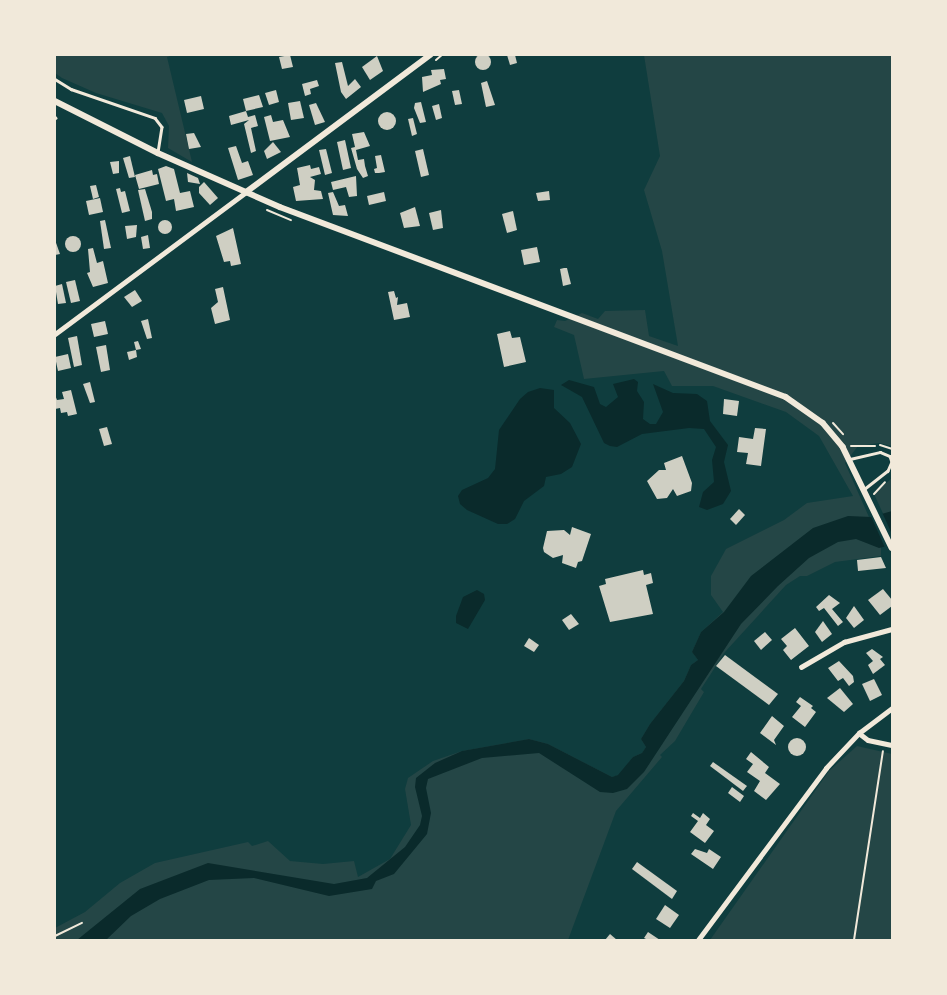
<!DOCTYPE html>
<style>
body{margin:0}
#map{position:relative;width:947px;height:995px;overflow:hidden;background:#0f3d3e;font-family:"Sofia Sans Condensed",sans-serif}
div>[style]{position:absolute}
.green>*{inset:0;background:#244646}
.water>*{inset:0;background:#0a2a2b}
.pier>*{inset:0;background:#0f3d3e}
.building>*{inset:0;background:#cfcfc3}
.round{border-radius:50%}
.path>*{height:2px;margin:-1px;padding:0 1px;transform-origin:1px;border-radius:1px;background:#f1e9da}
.service>*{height:2.5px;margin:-1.25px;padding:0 1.25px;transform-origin:1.25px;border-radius:1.25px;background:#f1e9da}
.minor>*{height:4.5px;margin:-2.25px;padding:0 2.25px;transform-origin:2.25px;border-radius:2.25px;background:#f1e9da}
.tertiary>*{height:5.5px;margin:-2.75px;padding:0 2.75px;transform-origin:2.75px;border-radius:2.75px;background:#f1e9da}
span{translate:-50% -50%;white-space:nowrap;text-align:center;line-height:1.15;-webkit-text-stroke:4.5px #f1e9da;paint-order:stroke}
.frame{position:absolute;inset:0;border:56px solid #f1e9da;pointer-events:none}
</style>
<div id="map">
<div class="green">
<i style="clip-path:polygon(55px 55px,173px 55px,167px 57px,192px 162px,168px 148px,169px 126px,162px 113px,96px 93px,62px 78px,55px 73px)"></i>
<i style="clip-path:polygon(644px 55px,892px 55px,892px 446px,879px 443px,858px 446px,845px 463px,881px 544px,881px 556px,835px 562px,807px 576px,800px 576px,786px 585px,725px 652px,701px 689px,704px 692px,675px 741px,660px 755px,662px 757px,616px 811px,568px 940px,55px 940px,55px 928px,85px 912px,120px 883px,155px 863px,248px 842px,252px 846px,268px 841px,290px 861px,323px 864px,354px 861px,358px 877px,390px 859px,411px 825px,405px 789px,408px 778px,433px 761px,462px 751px,529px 739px,548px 744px,612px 777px,619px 775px,633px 757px,642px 753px,646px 747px,641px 739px,650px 724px,684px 681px,691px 665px,698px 660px,692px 652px,701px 632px,723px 612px,711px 595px,711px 576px,726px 549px,784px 520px,807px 503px,853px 496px,819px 436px,786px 412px,713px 386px,672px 386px,664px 371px,584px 379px,574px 335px,554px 327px,557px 320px,565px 321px,582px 313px,598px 319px,605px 311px,645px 310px,649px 336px,678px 346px,662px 251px,644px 190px,660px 156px)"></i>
<i style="clip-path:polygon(892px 478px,892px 533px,874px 494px)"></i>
<i style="clip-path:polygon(857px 746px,892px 754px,892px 940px,710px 940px,829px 771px)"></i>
</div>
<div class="water">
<i style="clip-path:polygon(634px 379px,638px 382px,637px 391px,644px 402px,643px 419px,650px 424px,656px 424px,663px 412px,653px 384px,673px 393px,697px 394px,707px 401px,710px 421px,728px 445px,724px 462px,731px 491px,723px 504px,707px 510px,699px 507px,703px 492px,714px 482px,712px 460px,716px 447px,704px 429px,689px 428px,642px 434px,617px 447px,610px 446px,604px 443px,582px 397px,561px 385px,569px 380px,594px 387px,600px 404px,606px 407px,618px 397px,613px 384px)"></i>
<i style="clip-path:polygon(540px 388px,554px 390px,554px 408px,570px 423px,581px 444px,572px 467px,561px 474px,546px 477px,544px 486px,524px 501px,515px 519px,507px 524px,498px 524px,467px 510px,460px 504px,458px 496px,462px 490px,488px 478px,495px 469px,499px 430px,520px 399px,528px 392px)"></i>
<i style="clip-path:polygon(892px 511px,892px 545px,879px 548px,856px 539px,838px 542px,809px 558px,778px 586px,741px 624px,644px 772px,627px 789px,613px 793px,600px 792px,539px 753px,482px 758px,428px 779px,426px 788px,431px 813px,427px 834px,394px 874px,376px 881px,372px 889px,329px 896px,254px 878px,209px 880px,160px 899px,131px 916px,106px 940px,77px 940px,140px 889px,208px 863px,334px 884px,367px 878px,405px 847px,420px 825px,422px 816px,415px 787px,416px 778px,435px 763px,462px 751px,529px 739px,548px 744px,612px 777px,618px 775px,633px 757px,642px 753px,646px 747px,641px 739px,650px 724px,684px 681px,691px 665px,698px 660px,692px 652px,701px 632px,724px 612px,751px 576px,813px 528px,848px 516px,871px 517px)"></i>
<i style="clip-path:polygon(477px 590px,484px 594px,485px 600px,468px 629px,456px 623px,456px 616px,463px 597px)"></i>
</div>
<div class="pier">
<i style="clip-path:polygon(881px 510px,892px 534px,892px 548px,886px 550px,870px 514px)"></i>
</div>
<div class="building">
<i class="round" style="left:475px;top:54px;width:16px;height:16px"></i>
<i style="clip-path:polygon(290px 55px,293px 67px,282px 69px,279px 57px)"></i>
<i style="clip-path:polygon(507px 55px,515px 55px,517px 63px,510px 65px)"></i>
<i style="clip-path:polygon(377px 56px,383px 71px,370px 80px,362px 67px)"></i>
<i style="clip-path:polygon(342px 62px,348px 86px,355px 79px,361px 87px,346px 99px,341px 92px,335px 63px)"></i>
<i style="clip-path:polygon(444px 69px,446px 79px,440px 80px,441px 84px,423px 92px,422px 77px,432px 75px,431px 70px)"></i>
<i style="clip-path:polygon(317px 80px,319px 86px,310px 89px,311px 94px,305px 96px,302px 84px)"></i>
<i style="clip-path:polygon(487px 81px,495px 105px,486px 107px,481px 83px)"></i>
<i style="clip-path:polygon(276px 90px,279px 102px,269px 105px,265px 93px)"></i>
<i style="clip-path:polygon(459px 90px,462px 104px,455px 105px,452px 91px)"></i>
<i style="clip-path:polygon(259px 95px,263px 107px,246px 111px,243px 99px)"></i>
<i style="clip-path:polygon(201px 96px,204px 109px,187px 113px,184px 100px)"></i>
<i style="clip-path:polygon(300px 101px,304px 118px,291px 120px,288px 103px)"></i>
<i style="clip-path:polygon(421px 102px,426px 122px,420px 123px,414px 108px,415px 103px)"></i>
<i style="clip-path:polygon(316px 103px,325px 122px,315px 125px,309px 105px)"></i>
<i style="clip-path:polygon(439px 104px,442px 118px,436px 120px,432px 106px)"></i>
<i style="clip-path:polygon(246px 111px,248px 117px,255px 115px,258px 126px,251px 128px,256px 151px,251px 153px,244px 124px,249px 120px,231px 125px,229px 116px)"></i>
<i class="round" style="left:378px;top:112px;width:18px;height:18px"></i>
<i style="clip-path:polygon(271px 115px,273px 122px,283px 120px,290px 137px,270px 141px,264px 117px)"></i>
<i style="clip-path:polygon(413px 118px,417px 134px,412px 136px,408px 119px)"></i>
<i style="clip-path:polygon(364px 132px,370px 146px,356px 150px,358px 160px,364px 159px,365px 166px,368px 176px,363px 178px,357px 169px,351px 148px,355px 147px,352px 134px)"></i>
<i style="clip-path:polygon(194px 133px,201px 147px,189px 149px,186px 134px)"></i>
<i style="clip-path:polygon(345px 140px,351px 168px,343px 170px,337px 142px)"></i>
<i style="clip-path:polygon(273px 142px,281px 152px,267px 159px,264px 151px)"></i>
<i style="clip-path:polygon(236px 146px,242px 163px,248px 161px,253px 175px,238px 180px,228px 148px)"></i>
<i style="clip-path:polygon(326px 149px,332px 173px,325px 175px,319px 150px)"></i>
<i style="clip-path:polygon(423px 149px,429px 175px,421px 177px,415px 151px)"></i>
<i style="clip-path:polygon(381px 155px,385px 172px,379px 173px,375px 173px,374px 169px,377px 168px,375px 156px)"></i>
<i style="clip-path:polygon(130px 156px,135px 177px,129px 178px,123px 158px)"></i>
<i style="clip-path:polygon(119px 161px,119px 173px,113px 174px,110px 162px)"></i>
<i style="clip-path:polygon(310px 165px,311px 169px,319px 167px,321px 174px,310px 177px,315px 180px,314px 190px,321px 191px,323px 199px,296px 201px,293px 187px,300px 185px,297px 168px)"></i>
<i style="clip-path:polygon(166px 166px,174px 169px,180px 193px,190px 191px,194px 207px,176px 211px,174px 199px,166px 201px,158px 169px)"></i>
<i style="clip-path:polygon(152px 170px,153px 175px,157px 174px,159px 184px,139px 189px,135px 175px)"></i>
<i style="clip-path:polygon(187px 173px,198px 178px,200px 184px,188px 182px)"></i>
<i style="clip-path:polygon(356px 176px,357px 196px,349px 197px,346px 187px,333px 190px,331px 182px)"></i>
<i style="clip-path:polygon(204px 182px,218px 198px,210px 205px,199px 193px,199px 187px)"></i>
<i style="clip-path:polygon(96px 185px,99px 197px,93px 199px,90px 186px)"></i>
<i style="clip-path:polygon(120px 188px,121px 192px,125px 191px,130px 211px,122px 213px,116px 189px)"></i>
<i style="clip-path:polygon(145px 189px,152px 212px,152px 219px,145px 221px,138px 190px)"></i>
<i style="clip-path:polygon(549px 191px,550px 200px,538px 201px,536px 193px)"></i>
<i style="clip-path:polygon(333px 192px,339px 206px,345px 205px,348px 216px,333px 215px,328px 193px)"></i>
<i style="clip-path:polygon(384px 192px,386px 201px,369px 205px,367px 196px)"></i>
<i style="clip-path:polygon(100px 198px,103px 212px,89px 215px,86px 201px)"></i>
<i style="clip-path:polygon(415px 207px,420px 226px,404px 228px,400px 213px)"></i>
<i style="clip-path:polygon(441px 210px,443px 228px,433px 230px,429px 213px)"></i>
<i style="clip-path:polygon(513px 211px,517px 230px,507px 233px,502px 214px)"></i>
<i style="clip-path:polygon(105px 220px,111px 248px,104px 249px,100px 221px)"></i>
<i class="round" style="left:158px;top:220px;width:14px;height:14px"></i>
<i style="clip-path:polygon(137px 225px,136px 237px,127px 239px,125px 226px)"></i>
<i style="clip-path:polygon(233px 228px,241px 264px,231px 266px,230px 261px,224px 262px,216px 236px)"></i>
<i style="clip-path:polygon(148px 235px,150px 248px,143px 249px,141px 237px)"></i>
<i class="round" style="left:65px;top:236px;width:16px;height:16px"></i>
<i style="clip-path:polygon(55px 240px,60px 254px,55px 255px)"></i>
<i style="clip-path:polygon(537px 247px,540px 262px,524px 265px,521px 250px)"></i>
<i style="clip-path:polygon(93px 248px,97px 263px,103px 261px,108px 283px,93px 287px,87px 273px,90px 272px,88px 249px)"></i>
<i style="clip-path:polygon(564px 268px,567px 268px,571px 284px,563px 286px,560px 269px)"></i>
<i style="clip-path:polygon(75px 280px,80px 301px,71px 303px,66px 282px)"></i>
<i style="clip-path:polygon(62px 284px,66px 303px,58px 304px,55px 286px)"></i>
<i style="clip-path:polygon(223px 287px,230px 320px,215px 324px,211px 308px,218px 302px,215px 289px)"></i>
<i style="clip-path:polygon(135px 290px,142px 301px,132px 307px,124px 297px)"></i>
<i style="clip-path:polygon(394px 291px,396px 298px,398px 297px,397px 305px,407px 303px,410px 317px,394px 320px,388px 292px)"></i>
<i style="clip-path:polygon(148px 319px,152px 338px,147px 339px,141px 321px)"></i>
<i style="clip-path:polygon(105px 321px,108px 334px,94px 337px,91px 324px)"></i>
<i style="clip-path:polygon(510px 331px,512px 338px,520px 337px,526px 362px,504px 367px,497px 334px)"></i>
<i style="clip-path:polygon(77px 336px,82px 365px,74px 367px,68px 338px)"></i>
<i style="clip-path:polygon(138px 341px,141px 349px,136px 350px,134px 342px)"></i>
<i style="clip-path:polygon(106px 345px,110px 370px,101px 372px,96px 347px)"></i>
<i style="clip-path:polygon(136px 350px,137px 357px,129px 360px,127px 352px)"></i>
<i style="clip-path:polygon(68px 354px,71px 368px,58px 371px,55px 357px)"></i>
<i style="clip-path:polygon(90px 382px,95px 402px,90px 403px,83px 384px)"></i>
<i style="clip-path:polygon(71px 390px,77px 414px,68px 416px,67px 412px,61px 413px,60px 408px,55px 409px,55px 395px,57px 400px,64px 399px,62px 392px)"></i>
<i style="clip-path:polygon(724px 399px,739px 401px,737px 416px,723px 414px)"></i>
<i style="clip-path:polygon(107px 427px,112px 444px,104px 446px,99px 429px)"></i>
<i style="clip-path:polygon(755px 428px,766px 429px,761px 466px,746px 464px,748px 453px,737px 452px,739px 437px,753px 439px)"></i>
<i style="clip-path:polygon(682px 456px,692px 483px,691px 491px,677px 496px,673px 489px,667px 498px,657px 499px,647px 481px,659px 470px,666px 470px,664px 463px)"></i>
<i style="clip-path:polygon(739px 509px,745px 515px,736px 525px,730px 519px)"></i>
<i style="clip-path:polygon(572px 527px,591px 534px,582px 561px,578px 562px,576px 568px,562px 563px,563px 555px,553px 558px,544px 552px,543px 548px,547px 531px,564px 530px,570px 535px)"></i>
<i style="clip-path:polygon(881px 557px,886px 568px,858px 571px,857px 560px)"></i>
<i style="clip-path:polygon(643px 570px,644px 575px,651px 573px,653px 583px,646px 585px,653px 614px,610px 622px,599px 586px,606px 584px,605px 579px)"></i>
<i style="clip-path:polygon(883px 589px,892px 600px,892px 606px,880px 615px,868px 600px)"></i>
<i style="clip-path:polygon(829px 595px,840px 603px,832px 609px,843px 622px,838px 626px,824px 608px,819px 611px,816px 607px)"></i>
<i style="clip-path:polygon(854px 606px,864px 620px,854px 628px,846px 618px)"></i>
<i style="clip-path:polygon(571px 614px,579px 624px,569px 630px,562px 620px)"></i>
<i style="clip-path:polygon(823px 621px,832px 634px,822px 642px,815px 632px)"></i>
<i style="clip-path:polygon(795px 628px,809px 646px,791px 660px,783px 650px,787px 646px,781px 639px)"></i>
<i style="clip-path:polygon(765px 632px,772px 640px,761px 650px,754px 641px)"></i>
<i style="clip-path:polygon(529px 638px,539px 645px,534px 652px,524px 646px)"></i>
<i style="clip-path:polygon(872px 649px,883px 657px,880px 659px,885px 665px,873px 674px,868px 665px,873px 661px,866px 653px)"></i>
<i style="clip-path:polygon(725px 655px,778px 694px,769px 705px,716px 666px)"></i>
<i style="clip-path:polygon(839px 661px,853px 676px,854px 682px,849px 686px,843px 678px,838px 681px,828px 668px)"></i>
<i style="clip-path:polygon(874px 679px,882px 695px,870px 701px,862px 684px)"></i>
<i style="clip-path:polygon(840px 688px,853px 704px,844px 712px,827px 698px)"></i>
<i style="clip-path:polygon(800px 697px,813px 706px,811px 708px,816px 712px,805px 727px,792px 717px,801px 706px,796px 702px)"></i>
<i style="clip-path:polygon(772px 716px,784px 726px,774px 740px,776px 745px,760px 733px)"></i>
<i class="round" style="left:788px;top:738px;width:18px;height:18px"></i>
<i style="clip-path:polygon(751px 752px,769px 767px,765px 773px,780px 784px,766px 800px,754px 791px,760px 781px,747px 772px,753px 764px,746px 759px)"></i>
<i style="clip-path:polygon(713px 762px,747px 786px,743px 791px,710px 766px)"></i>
<i style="clip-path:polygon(732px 787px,744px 796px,740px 802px,728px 793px)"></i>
<i style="clip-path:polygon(693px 813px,700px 818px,703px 813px,710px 819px,706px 825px,714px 831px,705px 843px,690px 832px,698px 821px,691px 816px)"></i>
<i style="clip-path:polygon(695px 849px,707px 853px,709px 849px,721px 857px,713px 869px,691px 854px)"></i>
<i style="clip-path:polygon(637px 862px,677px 891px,672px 899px,632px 869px)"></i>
<i style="clip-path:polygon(665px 905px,679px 915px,670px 928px,656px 919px)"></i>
<i style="clip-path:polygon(648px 932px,660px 940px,648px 940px,644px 938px)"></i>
<i style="clip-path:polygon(610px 934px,617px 940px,605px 940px)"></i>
</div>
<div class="path">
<i style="left:436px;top:60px;width:8px;rotate:-40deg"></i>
<i style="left:267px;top:210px;width:26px;rotate:23deg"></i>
<i style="left:833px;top:423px;width:15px;rotate:48deg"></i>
<i style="left:880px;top:445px;width:13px;rotate:18deg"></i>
<i style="left:851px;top:446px;width:24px"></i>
<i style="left:874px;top:494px;width:16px;rotate:-47deg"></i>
<i style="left:55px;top:936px;width:30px;rotate:-26deg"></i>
<i style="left:854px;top:940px;width:191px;rotate:-81.3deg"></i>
</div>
<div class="service">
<i style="left:55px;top:79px;width:19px;rotate:32deg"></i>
<i style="left:71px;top:89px;width:89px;rotate:19deg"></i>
<i style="left:155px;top:118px;width:11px;rotate:52deg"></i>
<i style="left:162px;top:127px;width:25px;rotate:99deg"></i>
<i style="left:55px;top:117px;width:1px;rotate:45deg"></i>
<i style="left:850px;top:459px;width:31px;rotate:-13deg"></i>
<i style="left:880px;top:452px;width:11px;rotate:22deg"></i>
<i style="left:890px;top:456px;width:6px;rotate:72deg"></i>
<i style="left:892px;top:462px;width:10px;rotate:114deg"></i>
<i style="left:888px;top:471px;width:29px;rotate:142deg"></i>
</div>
<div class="minor">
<i style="left:55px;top:334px;width:237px;rotate:-36.6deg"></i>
<i style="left:801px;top:667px;width:50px;rotate:-30.2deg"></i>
<i style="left:844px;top:642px;width:50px;rotate:-15.2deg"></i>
<i style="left:859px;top:733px;width:11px;rotate:38deg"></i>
<i style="left:868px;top:740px;width:25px;rotate:12deg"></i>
<i style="left:698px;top:940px;width:214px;rotate:-53.3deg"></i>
<i style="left:826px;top:768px;width:48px;rotate:-46.7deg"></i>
<i style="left:859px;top:733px;width:41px;rotate:-37.1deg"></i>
</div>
<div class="tertiary">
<i style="left:55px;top:101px;width:115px;rotate:26.8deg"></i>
<i style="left:158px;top:153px;width:133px;rotate:23.9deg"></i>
<i style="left:280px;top:207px;width:540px;rotate:20.58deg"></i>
<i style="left:786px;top:397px;width:45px;rotate:35.1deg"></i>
<i style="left:823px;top:423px;width:31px;rotate:50deg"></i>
<i style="left:843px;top:447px;width:112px;rotate:64.1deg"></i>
<i style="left:245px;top:193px;width:231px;rotate:-36.7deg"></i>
</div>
<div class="frame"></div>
</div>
